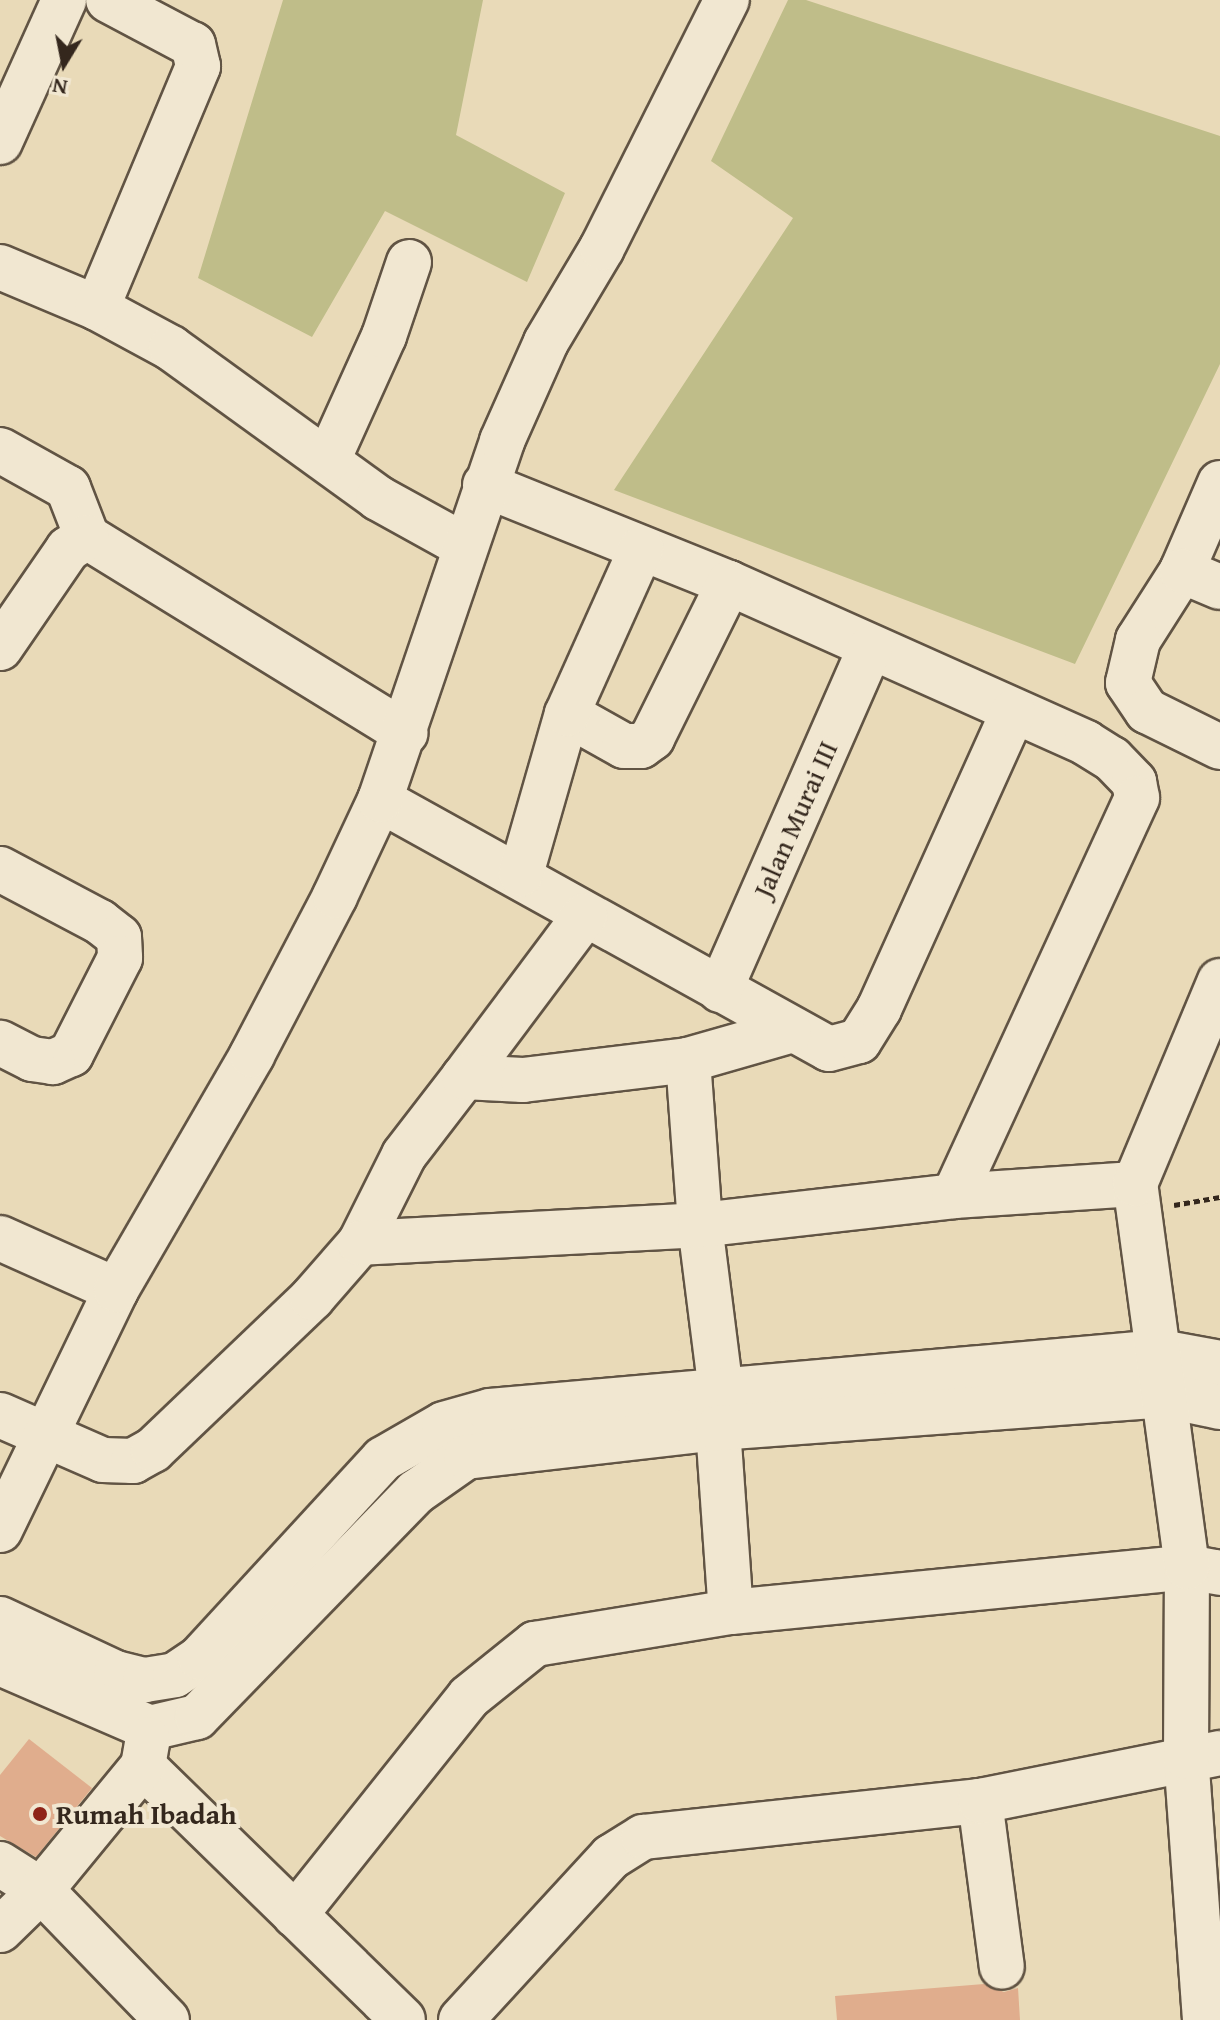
<!DOCTYPE html>
<style>
body{margin:0}
#map{position:relative;width:1220px;height:2020px;overflow:hidden;background:#e9dab8;font-family:"Gentium Book Plus",serif}
div>[style]{position:absolute}
.green>*{inset:0;background:#bfbd89}
.building>*{inset:0;background:#e0ad8d}
.path>*{height:5px;margin-top:-2.5px;transform-origin:0;background:repeating-linear-gradient(90deg,#34271d 0 6px,transparent 0 10px)}
.roads{filter:drop-shadow(2px 0 #615444) drop-shadow(-2px 0 #615444) drop-shadow(0 2px #615444) drop-shadow(0 -2px #615444)}
.minor>*{height:44px;margin:-22px;padding:0 22px;transform-origin:22px;border-radius:22px;background:#f1e7d1}
.dots>*{width:22px;height:22px;translate:-50% -50%;box-sizing:border-box;border:4px solid #f1e7d1;border-radius:50%}
span{translate:-50% -50%;white-space:nowrap;text-align:center;line-height:1.15;-webkit-text-stroke:8px #f1e7d1;paint-order:stroke}
.street-label{font-size:28px;color:#34271d}
.poi-label{font-size:28px;color:#34271d;font-weight:700}
.left{translate:0 -50%;text-align:left}
.north{position:absolute;left:24px;top:24px;width:80px;height:80px;-webkit-text-stroke:6px #f1e7d1;paint-order:stroke;rotate:190deg;font-size:22px;font-weight:700;line-height:32px;text-align:center;color:#34271d}
.north::after{content:'';display:block;margin:auto;width:28px;height:36px;background:#34271d;clip-path:polygon(50% 0,100% 100%,50% 72%,0 100%)}
</style>
<div id="map">
<div class="green">
<i style="clip-path:polygon(283px 0,483px 0,456px 135px,565px 193px,527px 282px,385px 211px,312px 337px,198px 278px)"></i>
<i style="clip-path:polygon(788px 0,806px 0,1220px 136px,1220px 364px,1075px 664px,614px 490px,793px 218px,711px 161px)"></i>
</div>
<div class="building">
<i style="clip-path:polygon(29px 1739px,92px 1788px,36px 1857px,0 1836px,0 1775px)"></i>
<i style="clip-path:polygon(984px 1984px,1004px 1992px,1018px 1988px,1020px 2020px,837px 2020px,835px 1996px)"></i>
</div>
<div class="path">
<i style="left:1174px;top:1205px;width:47px;rotate:-9.9deg"></i>
</div>
<div class="roads">
<div class="minor">
<i style="left:0;top:142px;width:156px;rotate:-65.7deg"></i>
<i style="left:0;top:267px;width:105px;rotate:22.9deg"></i>
<i style="left:97px;top:308px;width:84px;rotate:28.4deg"></i>
<i style="left:171px;top:348px;width:256px;rotate:35.9deg"></i>
<i style="left:378px;top:498px;width:97px;rotate:28.9deg"></i>
<i style="left:97px;top:308px;width:262px;rotate:-67.3deg"></i>
<i style="left:198px;top:66px;width:22px;rotate:-103deg"></i>
<i style="left:193px;top:45px;width:96px;rotate:-152.1deg"></i>
<i style="left:0;top:450px;width:78px;rotate:29.2deg"></i>
<i style="left:68px;top:488px;width:53px;rotate:68.8deg"></i>
<i style="left:87px;top:537px;width:374px;rotate:31.6deg"></i>
<i style="left:328px;top:460px;width:136px;rotate:-65.7deg"></i>
<i style="left:384px;top:336px;width:78px;rotate:-71.3deg"></i>
<i style="left:1220px;top:483px;width:96px;rotate:113.4deg"></i>
<i style="left:1182px;top:571px;width:82px;rotate:122.5deg"></i>
<i style="left:1138px;top:640px;width:44px;rotate:103.1deg"></i>
<i style="left:1128px;top:683px;width:34px;rotate:56deg"></i>
<i style="left:1147px;top:711px;width:81px;rotate:26.3deg"></i>
<i style="left:485px;top:485px;width:263px;rotate:21.9deg"></i>
<i style="left:729px;top:583px;width:391px;rotate:24.1deg"></i>
<i style="left:1086px;top:743px;width:31px;rotate:32deg"></i>
<i style="left:1112px;top:759px;width:32px;rotate:46deg"></i>
<i style="left:1134px;top:782px;width:16px;rotate:79deg"></i>
<i style="left:1137px;top:798px;width:438px;rotate:114.7deg"></i>
<i style="left:1182px;top:571px;width:41px;rotate:22.8deg"></i>
<i style="left:0;top:648px;width:120px;rotate:-55.5deg"></i>
<i style="left:68px;top:549px;width:22px;rotate:-32deg"></i>
<i style="left:567px;top:714px;width:65px;rotate:29.3deg"></i>
<i style="left:624px;top:746px;width:17px"></i>
<i style="left:641px;top:746px;width:14px;rotate:-36deg"></i>
<i style="left:652px;top:738px;width:173px;rotate:-63.6deg"></i>
<i style="left:380px;top:800px;width:513px;rotate:29.01deg"></i>
<i style="left:829px;top:1049px;width:31px;rotate:-15deg"></i>
<i style="left:859px;top:1041px;width:38px;rotate:-58deg"></i>
<i style="left:879px;top:1009px;width:326px;rotate:-65.7deg"></i>
<i style="left:0;top:869px;width:113px;rotate:27.9deg"></i>
<i style="left:100px;top:922px;width:24px;rotate:38deg"></i>
<i style="left:119px;top:937px;width:21px;rotate:87deg"></i>
<i style="left:120px;top:958px;width:108px;rotate:117deg"></i>
<i style="left:71px;top:1054px;width:20px;rotate:156deg"></i>
<i style="left:53px;top:1062px;width:21px;rotate:-172deg"></i>
<i style="left:32px;top:1059px;width:36px;rotate:-153deg"></i>
<i style="left:521px;top:874px;width:166px;rotate:-74deg"></i>
<i style="left:567px;top:714px;width:181px;rotate:-65.8deg"></i>
<i style="left:720px;top:990px;width:373px;rotate:-66.3deg"></i>
<i style="left:688px;top:1060px;width:165px;rotate:85.8deg"></i>
<i style="left:700px;top:1225px;width:168px;rotate:82.8deg"></i>
<i style="left:464px;top:1077px;width:202px;rotate:-53.2deg"></i>
<i style="left:0;top:1238px;width:127px;rotate:24.1deg"></i>
<i style="left:360px;top:1243px;width:98px;rotate:-63.4deg"></i>
<i style="left:404px;top:1155px;width:98px;rotate:-52.4deg"></i>
<i style="left:464px;top:1077px;width:59px;rotate:2.9deg"></i>
<i style="left:523px;top:1080px;width:166px;rotate:-6.9deg"></i>
<i style="left:688px;top:1060px;width:105px;rotate:-16deg"></i>
<i style="left:0;top:1415px;width:112px;rotate:23.6deg"></i>
<i style="left:103px;top:1460px;width:30px;rotate:2deg"></i>
<i style="left:133px;top:1461px;width:23px;rotate:-29deg"></i>
<i style="left:153px;top:1450px;width:220px;rotate:-43.7deg"></i>
<i style="left:312px;top:1298px;width:73px;rotate:-48.9deg"></i>
<i style="left:360px;top:1243px;width:340px;rotate:-3deg"></i>
<i style="left:700px;top:1225px;width:256px;rotate:-6.5deg"></i>
<i style="left:954px;top:1196px;width:181px;rotate:-3.8deg"></i>
<i style="left:718px;top:1428px;width:184px;rotate:86deg"></i>
<i style="left:0;top:1530px;width:267px;rotate:-64.2deg"></i>
<i style="left:116px;top:1290px;width:272px;rotate:-59.9deg"></i>
<i style="left:252px;top:1055px;width:179px;rotate:-62.4deg"></i>
<i style="left:335px;top:896px;width:106px;rotate:-64.9deg"></i>
<i style="left:380px;top:800px;width:379px;rotate:-71.2deg"></i>
<i style="left:502px;top:441px;width:108px;rotate:-66deg"></i>
<i style="left:546px;top:342px;width:109px;rotate:-59.2deg"></i>
<i style="left:602px;top:248px;width:278px;rotate:-63.3deg"></i>
<i style="left:0;top:1619px;width:128px;rotate:25deg"></i>
<i style="left:116px;top:1673px;width:30px;rotate:14deg"></i>
<i style="left:145px;top:1680px;width:30px;rotate:-9deg"></i>
<i style="left:175px;top:1675px;width:30px;rotate:-34deg"></i>
<i style="left:200px;top:1658px;width:270px;rotate:-47.4deg"></i>
<i style="left:383px;top:1459px;width:70px;rotate:-29.8deg"></i>
<i style="left:444px;top:1424px;width:48px;rotate:-15.8deg"></i>
<i style="left:490px;top:1411px;width:673px;rotate:-5.03deg"></i>
<i style="left:1160px;top:1352px;width:61px;rotate:10.4deg"></i>
<i style="left:0;top:1663px;width:163px;rotate:23.4deg"></i>
<i style="left:150px;top:1728px;width:48px;rotate:-13.2deg"></i>
<i style="left:197px;top:1717px;width:314px;rotate:-45.8deg"></i>
<i style="left:416px;top:1492px;width:61px;rotate:-35deg"></i>
<i style="left:466px;top:1457px;width:254px;rotate:-6.6deg"></i>
<i style="left:718px;top:1428px;width:446px;rotate:-4.2deg"></i>
<i style="left:1163px;top:1395px;width:58px;rotate:11.9deg"></i>
<i style="left:143px;top:1766px;width:363px;rotate:44.3deg"></i>
<i style="left:980px;top:1801px;width:167px;rotate:82.5deg"></i>
<i style="left:0;top:1864px;width:49px;rotate:32.4deg"></i>
<i style="left:41px;top:1890px;width:181px;rotate:45.9deg"></i>
<i style="left:295px;top:1915px;width:279px;rotate:-51.4deg"></i>
<i style="left:469px;top:1697px;width:85px;rotate:-38.8deg"></i>
<i style="left:535px;top:1644px;width:199px;rotate:-9.3deg"></i>
<i style="left:731px;top:1612px;width:458px;rotate:-5.6deg"></i>
<i style="left:1187px;top:1567px;width:34px;rotate:10deg"></i>
<i style="left:0;top:1930px;width:57px;rotate:-44.3deg"></i>
<i style="left:41px;top:1890px;width:161px;rotate:-50.6deg"></i>
<i style="left:143px;top:1766px;width:27px;rotate:-80deg"></i>
<i style="left:461px;top:2020px;width:222px;rotate:-47.4deg"></i>
<i style="left:611px;top:1857px;width:38px;rotate:-32deg"></i>
<i style="left:643px;top:1837px;width:339px;rotate:-6.1deg"></i>
<i style="left:980px;top:1801px;width:245px;rotate:-11.3deg"></i>
<i style="left:1205px;top:2020px;width:264px;rotate:-94.1deg"></i>
<i style="left:1186px;top:1757px;width:190px;rotate:-89.7deg"></i>
<i style="left:1187px;top:1567px;width:387px;rotate:-97.7deg"></i>
<i style="left:1135px;top:1184px;width:220px;rotate:-67.3deg"></i>
</div>
</div>
<div class="dots">
<i style="left:40px;top:1814px;background:#8f2418"></i>
</div>
<div class="street-label">
<span style="left:795px;top:819px;rotate:-66deg">Jalan Murai III</span>
</div>
<div class="poi-label">
<span class="left" style="left:56px;top:1814px">Rumah Ibadah</span>
</div>
<div class="north">N</div>
</div>
